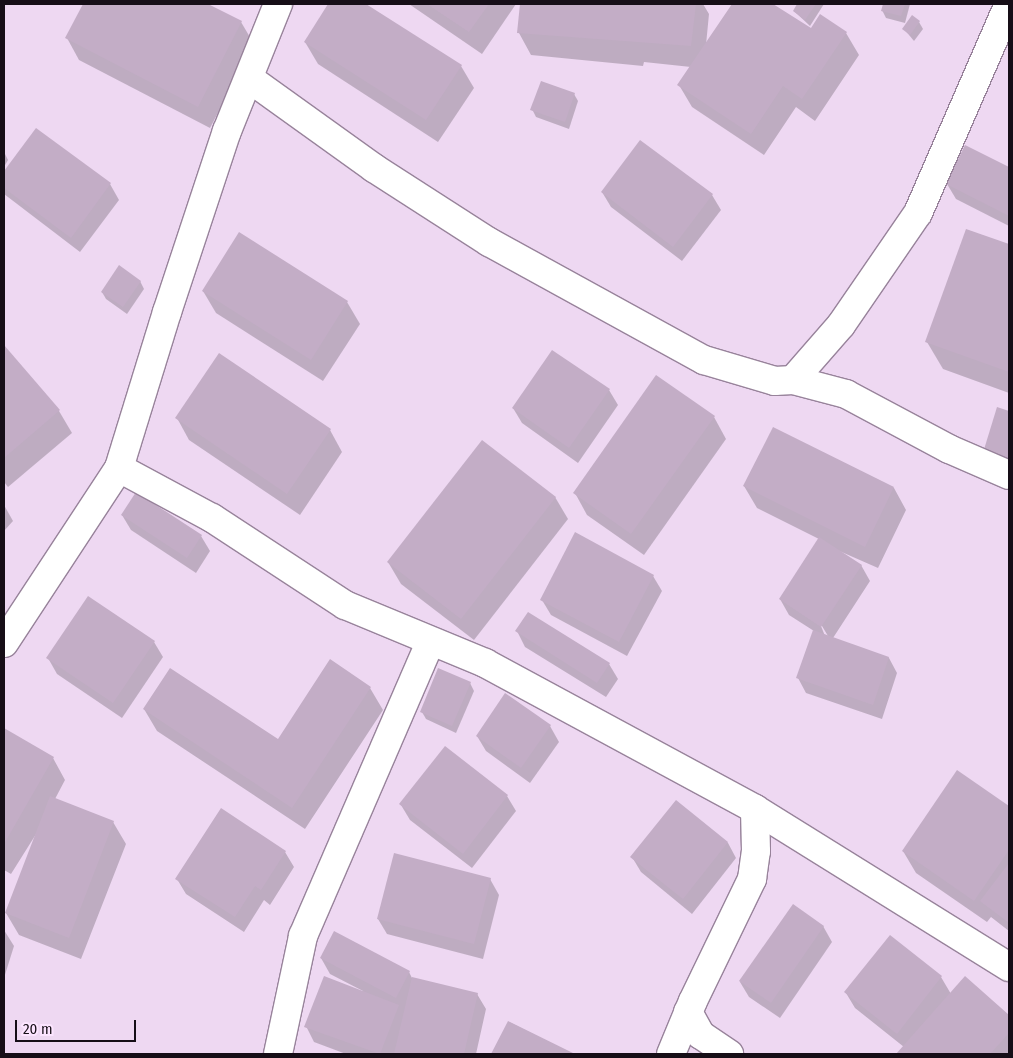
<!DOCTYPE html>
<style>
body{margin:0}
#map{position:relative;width:1013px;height:1058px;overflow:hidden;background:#eed8f2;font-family:"Fira Sans Condensed",sans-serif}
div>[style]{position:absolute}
.shadow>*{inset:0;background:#0003}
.building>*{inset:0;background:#c3adc6}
.roads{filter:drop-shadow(1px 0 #98839b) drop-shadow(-1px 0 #98839b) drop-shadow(0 1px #98839b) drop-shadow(0 -1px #98839b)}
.minor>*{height:28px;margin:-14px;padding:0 14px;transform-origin:14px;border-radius:14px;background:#fff}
span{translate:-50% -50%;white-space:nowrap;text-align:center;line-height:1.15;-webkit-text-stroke:4.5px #fce5ff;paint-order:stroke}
.frame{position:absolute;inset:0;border:5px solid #160e17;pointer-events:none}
.scale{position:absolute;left:15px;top:1020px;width:121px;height:22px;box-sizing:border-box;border:2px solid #160e17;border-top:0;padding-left:6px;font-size:15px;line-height:18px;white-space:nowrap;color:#160e17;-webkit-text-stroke:4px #fce5ff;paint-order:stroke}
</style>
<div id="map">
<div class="shadow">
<i style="clip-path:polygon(85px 4px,206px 4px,241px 22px,254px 44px,210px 128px,79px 60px,67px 38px)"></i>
<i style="clip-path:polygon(329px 4px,364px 4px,461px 66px,474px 88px,438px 142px,318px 64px,305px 42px)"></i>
<i style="clip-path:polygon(409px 4px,516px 4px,482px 54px)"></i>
<i style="clip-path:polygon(521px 4px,703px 4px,709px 14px,706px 45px,733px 4px,771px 4px,811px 30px,846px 33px,859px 55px,815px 121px,796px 107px,764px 155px,692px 107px,679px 85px,691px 67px,644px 62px,643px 66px,531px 55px,519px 33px)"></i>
<i style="clip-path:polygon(799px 4px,824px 4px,810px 26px,794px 11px)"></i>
<i style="clip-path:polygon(884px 4px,910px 4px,905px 23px,886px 18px,882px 10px)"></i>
<i style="clip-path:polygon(919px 22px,923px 29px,914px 41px,904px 29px)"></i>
<i style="clip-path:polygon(574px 94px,578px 101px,569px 129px,536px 117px,532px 109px)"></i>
<i style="clip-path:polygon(37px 130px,110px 184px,119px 200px,80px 252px,4px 194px,4px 173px)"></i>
<i style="clip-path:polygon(965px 146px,1009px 169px,1009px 226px,956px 199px,947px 184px)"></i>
<i style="clip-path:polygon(4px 152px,8px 160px,4px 167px)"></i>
<i style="clip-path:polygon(602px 192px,712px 195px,721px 210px,682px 261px,611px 207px)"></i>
<i style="clip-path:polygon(967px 230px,1009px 245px,1009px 393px,943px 369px,927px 342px)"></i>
<i style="clip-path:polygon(140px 281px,144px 289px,127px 314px,106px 299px,102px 292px)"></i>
<i style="clip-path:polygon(203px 291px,347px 302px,360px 324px,323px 381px,216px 313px)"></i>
<i style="clip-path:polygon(4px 347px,59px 411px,72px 433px,8px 487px,4px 482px)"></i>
<i style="clip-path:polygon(609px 390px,618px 405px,578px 463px,522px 423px,513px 408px)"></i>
<i style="clip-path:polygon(714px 417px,726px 439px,644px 555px,587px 515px,575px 493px)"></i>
<i style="clip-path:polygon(177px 418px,330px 430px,342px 452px,300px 515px,189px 440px)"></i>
<i style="clip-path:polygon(evenodd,744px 486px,894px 488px,906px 510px,878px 568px,837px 550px,861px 565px,870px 581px,833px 638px,889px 658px,897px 673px,882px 719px,806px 693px,798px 678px,814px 631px,789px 615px,780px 599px,819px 539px,757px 508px,744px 486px,819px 621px,828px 636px,825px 636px,819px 621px)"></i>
<i style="clip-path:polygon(555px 497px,568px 519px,474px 640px,401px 584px,388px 562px)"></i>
<i style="clip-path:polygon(4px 505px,13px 521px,4px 531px)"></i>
<i style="clip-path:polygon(122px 515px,201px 536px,210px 551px,196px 573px,131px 530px)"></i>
<i style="clip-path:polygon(653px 576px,662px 591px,627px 656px,551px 615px,542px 600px)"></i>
<i style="clip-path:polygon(517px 631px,609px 664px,618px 679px,606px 697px,525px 647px)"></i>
<i style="clip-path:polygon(154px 642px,163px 657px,122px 718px,57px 674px,48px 658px)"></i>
<i style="clip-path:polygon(470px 683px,474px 691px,456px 733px,426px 719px,422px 712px)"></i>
<i style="clip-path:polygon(370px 688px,383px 710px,305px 829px,157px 731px,144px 709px,278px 740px)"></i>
<i style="clip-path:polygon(506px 695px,550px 726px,559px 742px,530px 783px,486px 751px,477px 736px)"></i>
<i style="clip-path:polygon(4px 730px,53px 758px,65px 780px,55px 799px,113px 822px,126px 844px,81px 959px,19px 935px,6px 913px,38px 831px,11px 874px,4px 870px)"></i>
<i style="clip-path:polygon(957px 772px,1009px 808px,1009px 931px,991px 917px,987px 922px,916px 873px,903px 851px)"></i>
<i style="clip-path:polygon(507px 796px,516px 811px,472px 868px,410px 820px,401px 805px)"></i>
<i style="clip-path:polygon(676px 801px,728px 843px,736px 858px,692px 914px,641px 872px,632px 857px)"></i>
<i style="clip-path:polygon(285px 852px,294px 867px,270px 905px,264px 900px,244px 932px,186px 894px,177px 879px)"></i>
<i style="clip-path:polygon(490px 879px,499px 895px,483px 959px,387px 934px,378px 919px)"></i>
<i style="clip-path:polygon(823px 926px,832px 942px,780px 1018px,749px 997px,740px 982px)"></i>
<i style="clip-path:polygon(4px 930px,14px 946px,4px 978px)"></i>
<i style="clip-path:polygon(890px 937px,941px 977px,951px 994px,965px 977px,1009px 1016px,1009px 1054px,897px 1054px,904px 1047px,855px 1008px,846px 993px)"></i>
<i style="clip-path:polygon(321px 958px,409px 972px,412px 978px,477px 994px,486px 1009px,476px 1054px,346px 1054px,314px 1042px,306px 1026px,363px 991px,330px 974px)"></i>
<i style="clip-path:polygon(509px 1022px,572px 1054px,493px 1054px)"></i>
</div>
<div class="building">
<i style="clip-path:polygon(83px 4px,208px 4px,242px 21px,198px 107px,65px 38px)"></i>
<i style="clip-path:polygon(328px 4px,366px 4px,462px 65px,426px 120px,304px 42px)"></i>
<i style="clip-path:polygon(427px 4px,489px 4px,469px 32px)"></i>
<i style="clip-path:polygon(520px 4px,696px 4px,691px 46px,517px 33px)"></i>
<i style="clip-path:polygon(732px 4px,773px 4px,811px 28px,820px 14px,847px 32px,802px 99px,783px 86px,751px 134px,677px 85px)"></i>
<i style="clip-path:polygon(797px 4px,816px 4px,805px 20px,793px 11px)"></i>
<i style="clip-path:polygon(883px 4px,905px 4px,901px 16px,881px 11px)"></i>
<i style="clip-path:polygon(912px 15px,920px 21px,910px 35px,902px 29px)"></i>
<i style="clip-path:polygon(541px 81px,575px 93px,565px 122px,530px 110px)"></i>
<i style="clip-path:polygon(36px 128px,111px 183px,71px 238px,4px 188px,4px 171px)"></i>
<i style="clip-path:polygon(640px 140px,713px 194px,673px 247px,601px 192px)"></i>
<i style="clip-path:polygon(965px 145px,1009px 167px,1009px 216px,946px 184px)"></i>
<i style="clip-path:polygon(966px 229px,1009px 244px,1009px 372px,925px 342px)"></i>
<i style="clip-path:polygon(239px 232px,348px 301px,311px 360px,202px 291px)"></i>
<i style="clip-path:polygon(119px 265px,141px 281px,123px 307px,101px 292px)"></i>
<i style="clip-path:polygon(4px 345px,60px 410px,4px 458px)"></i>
<i style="clip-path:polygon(552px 350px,610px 389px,569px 448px,512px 408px)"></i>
<i style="clip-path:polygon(219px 353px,331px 429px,287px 494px,175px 418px)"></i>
<i style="clip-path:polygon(656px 375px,715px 416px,631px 534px,573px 493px)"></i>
<i style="clip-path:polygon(997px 407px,1009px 411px,1009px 465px,982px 456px)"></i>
<i style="clip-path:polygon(773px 427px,894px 487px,865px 547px,743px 486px)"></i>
<i style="clip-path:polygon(482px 440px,556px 497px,461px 619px,387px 562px)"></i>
<i style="clip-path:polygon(136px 492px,202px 535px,187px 558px,121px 515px)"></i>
<i style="clip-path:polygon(575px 532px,654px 575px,619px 642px,540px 600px)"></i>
<i style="clip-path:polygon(819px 537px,862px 565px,821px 627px,779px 599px)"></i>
<i style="clip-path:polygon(88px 596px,155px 641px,113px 703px,46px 658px)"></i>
<i style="clip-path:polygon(528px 612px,610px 663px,597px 683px,515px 631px)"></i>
<i style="clip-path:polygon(813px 630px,889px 657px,873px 705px,796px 678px)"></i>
<i style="clip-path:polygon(330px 659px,371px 687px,292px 808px,143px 709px,170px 668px,278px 739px)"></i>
<i style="clip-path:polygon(438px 668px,471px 682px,452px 726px,420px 712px)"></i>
<i style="clip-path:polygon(505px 693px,551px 725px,521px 768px,476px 736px)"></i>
<i style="clip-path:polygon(4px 728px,54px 757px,4px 844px)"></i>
<i style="clip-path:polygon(445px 746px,508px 795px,463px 854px,399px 804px)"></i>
<i style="clip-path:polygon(957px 770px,1009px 806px,1009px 850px,974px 901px,902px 851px)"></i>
<i style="clip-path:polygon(50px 796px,114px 821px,69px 938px,5px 913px)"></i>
<i style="clip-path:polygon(676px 800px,728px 842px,683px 899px,630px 857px)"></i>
<i style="clip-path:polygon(221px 808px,286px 851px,261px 890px,255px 886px,235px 917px,175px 879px)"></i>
<i style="clip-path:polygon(394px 853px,491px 878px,474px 944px,377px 919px)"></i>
<i style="clip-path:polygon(1009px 863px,1009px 923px,980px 901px)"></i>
<i style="clip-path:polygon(793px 904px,824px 926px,771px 1003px,739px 981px)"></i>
<i style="clip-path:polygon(334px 931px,410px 971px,396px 998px,320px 958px)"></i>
<i style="clip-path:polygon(890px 935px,942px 976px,897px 1034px,844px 992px)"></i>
<i style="clip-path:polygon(324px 976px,399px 1005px,380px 1054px,304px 1027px)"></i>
<i style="clip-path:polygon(965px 976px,1009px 1015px,1009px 1033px,990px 1054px,896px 1054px)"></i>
<i style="clip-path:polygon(412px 977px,478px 993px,464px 1054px,394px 1054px)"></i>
<i style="clip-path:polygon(508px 1021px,575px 1054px,491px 1054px)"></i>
</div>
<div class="roads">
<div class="minor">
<i style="left:250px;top:79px;width:153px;rotate:35.7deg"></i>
<i style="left:374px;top:168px;width:137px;rotate:32.8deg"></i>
<i style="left:489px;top:242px;width:245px;rotate:28.8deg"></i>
<i style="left:704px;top:360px;width:74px;rotate:16.5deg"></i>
<i style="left:775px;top:381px;width:18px;rotate:-3deg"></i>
<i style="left:793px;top:380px;width:55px;rotate:14.8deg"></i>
<i style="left:846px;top:394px;width:117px;rotate:28.1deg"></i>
<i style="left:949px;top:449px;width:65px;rotate:23.4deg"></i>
<i style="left:793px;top:380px;width:73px;rotate:-48.9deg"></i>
<i style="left:841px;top:325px;width:136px;rotate:-55.5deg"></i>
<i style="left:918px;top:213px;width:228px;rotate:-66.5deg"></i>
<i style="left:119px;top:468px;width:106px;rotate:28.3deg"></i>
<i style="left:212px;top:518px;width:159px;rotate:33.2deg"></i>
<i style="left:345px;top:605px;width:152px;rotate:22.5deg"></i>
<i style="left:485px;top:663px;width:307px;rotate:28.4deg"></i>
<i style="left:755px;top:809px;width:299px;rotate:31.9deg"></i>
<i style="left:4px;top:643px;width:209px;rotate:-56.7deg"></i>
<i style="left:119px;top:468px;width:163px;rotate:-72.9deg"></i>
<i style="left:167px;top:312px;width:191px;rotate:-71.7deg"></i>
<i style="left:227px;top:131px;width:137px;rotate:-68.1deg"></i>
<i style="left:688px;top:1012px;width:26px;rotate:61deg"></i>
<i style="left:701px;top:1035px;width:34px;rotate:34deg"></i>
<i style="left:278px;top:1054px;width:121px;rotate:-78deg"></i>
<i style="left:303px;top:936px;width:320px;rotate:-66.6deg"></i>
<i style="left:671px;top:1054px;width:57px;rotate:-67.5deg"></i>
<i style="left:693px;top:1001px;width:136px;rotate:-64.2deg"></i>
<i style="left:752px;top:879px;width:28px;rotate:-82deg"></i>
<i style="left:756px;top:851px;width:42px;rotate:-91.4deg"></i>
</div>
</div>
<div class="frame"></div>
<div class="scale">20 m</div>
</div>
